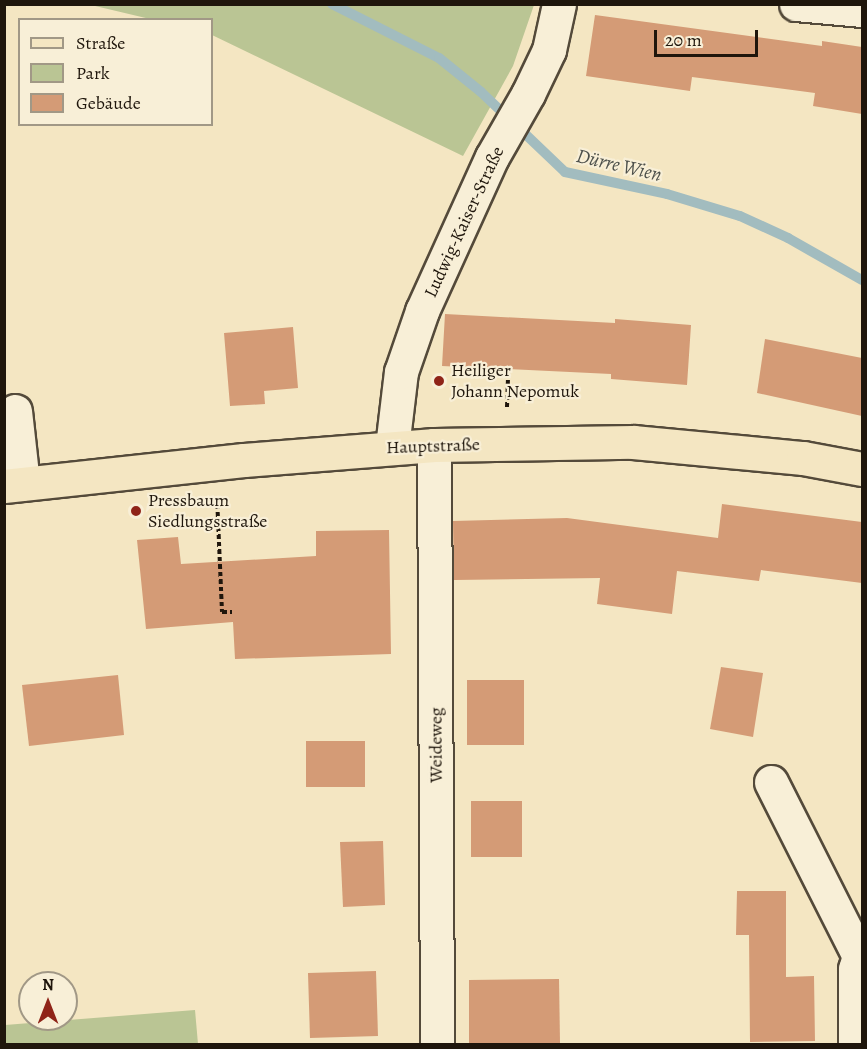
<!DOCTYPE html>
<meta charset="utf-8">
<style>
body{margin:0}
#map{position:relative;width:867px;height:1049px;overflow:hidden;background:#f4e6c2;font-family:Alegreya,serif}
div>[style]{position:absolute}
.green>*{inset:0;background:#bac594}
.stream>*{height:10px;margin:-5px;padding:0 5px;transform-origin:5px;border-radius:5px;background:#a2bcbf}
.building>*{inset:0;background:#d49b76}
.path>*{height:4px;margin-top:-2px;transform-origin:0;background:repeating-linear-gradient(90deg,#1f160c 0 4.5px,transparent 0 7.5px)}
.roads{filter:drop-shadow(2px 0 #544a3a) drop-shadow(-2px 0 #544a3a) drop-shadow(0 2px #544a3a) drop-shadow(0 -2px #544a3a)}
.minor>*{height:33px;margin:-16.5px;padding:0 16.5px;transform-origin:16.5px;border-radius:16.5px;background:#f8efd7}
.major>*{height:33px;margin:-16.5px;padding:0 16.5px;transform-origin:16.5px;border-radius:16.5px;background:#f4e6c2}
.dots>*{width:16px;height:16px;translate:-50% -50%;box-sizing:border-box;border:3px solid #f8efd7;border-radius:50%}
span{translate:-50% -50%;white-space:nowrap;text-align:center;line-height:1.15;-webkit-text-stroke:4.5px #f8efd7;paint-order:stroke}
.street-label{font-size:18px;color:#1f160c}
.poi-label{font-size:18px;color:#1f160c}
.left{translate:0 -50%;text-align:left}
.water-label{font-size:20px;color:#4d504b;font-style:italic}
.frame{position:absolute;inset:0;border:6px solid #1f160c;pointer-events:none}
.legend{position:absolute;left:18px;top:18px;width:195px;height:108px;box-sizing:border-box;background:#f8efd7;border:2px solid #a19886;margin:0;padding:8px 10px;list-style:none;font-size:18px;color:#1f160c}
.legend li{display:flex;align-items:center;gap:12px;height:30px}
.legend b{width:30px;border:2px solid #a19886}
.north{position:absolute;left:18px;top:971px;width:60px;height:60px;box-sizing:border-box;background:#f8efd7;border:2px solid #a19886;border-radius:50%;rotate:0deg;font-size:16px;font-weight:700;line-height:24px;text-align:center;color:#1f160c}
.north::after{content:'';display:block;margin:auto;width:21px;height:27px;background:#8f2418;clip-path:polygon(50% 0,100% 100%,50% 72%,0 100%)}
.scale{position:absolute;left:654px;top:30px;width:104px;height:27px;box-sizing:border-box;border:3px solid #1f160c;border-top:0;padding-left:8px;font-size:18px;line-height:21px;white-space:nowrap;color:#1f160c;-webkit-text-stroke:4px #f8efd7;paint-order:stroke}
</style>
<div id="map">
<div class="green">
<i style="clip-path:polygon(91px 5px,534px 5px,513px 66px,463px 156px,212px 35px,212px 20px,150px 19px)"></i>
<i style="clip-path:polygon(195px 1010px,198px 1044px,5px 1044px,5px 1025px)"></i>
</div>
<div class="stream">
<i style="left:332px;top:4px;width:120px;rotate:26.8deg"></i>
<i style="left:439px;top:58px;width:54px;rotate:39deg"></i>
<i style="left:481px;top:92px;width:116px;rotate:43.6deg"></i>
<i style="left:565px;top:172px;width:104px;rotate:12.2deg"></i>
<i style="left:667px;top:194px;width:76px;rotate:16.8deg"></i>
<i style="left:740px;top:216px;width:53px;rotate:24.6deg"></i>
<i style="left:788px;top:238px;width:85px;rotate:29.6deg"></i>
</div>
<div class="building">
<i style="clip-path:polygon(595px 15px,822px 46px,822px 41px,862px 47px,862px 114px,813px 106px,815px 93px,692px 77px,690px 91px,586px 76px)"></i>
<i style="clip-path:polygon(445px 314px,615px 323px,615px 319px,691px 325px,687px 385px,611px 379px,611px 374px,442px 366px)"></i>
<i style="clip-path:polygon(293px 327px,298px 388px,264px 391px,265px 404px,230px 406px,224px 333px)"></i>
<i style="clip-path:polygon(765px 339px,862px 358px,862px 416px,757px 393px)"></i>
<i style="clip-path:polygon(722px 504px,862px 522px,862px 583px,761px 570px,759px 581px,677px 571px,672px 614px,597px 604px,600px 578px,454px 580px,453px 521px,567px 518px,718px 538px)"></i>
<i style="clip-path:polygon(389px 530px,391px 654px,235px 659px,233px 622px,146px 629px,137px 540px,178px 537px,181px 564px,316px 556px,316px 531px)"></i>
<i style="clip-path:polygon(721px 667px,763px 673px,753px 737px,710px 729px)"></i>
<i style="clip-path:polygon(118px 675px,124px 735px,29px 746px,22px 685px)"></i>
<i style="clip-path:polygon(467px 680px,524px 680px,524px 745px,467px 745px)"></i>
<i style="clip-path:polygon(306px 741px,365px 741px,365px 787px,306px 787px)"></i>
<i style="clip-path:polygon(471px 801px,522px 801px,522px 857px,471px 857px)"></i>
<i style="clip-path:polygon(383px 841px,385px 905px,343px 907px,340px 842px)"></i>
<i style="clip-path:polygon(737px 891px,786px 891px,786px 977px,814px 976px,815px 1041px,750px 1042px,749px 935px,736px 935px)"></i>
<i style="clip-path:polygon(376px 971px,378px 1036px,310px 1038px,308px 973px)"></i>
<i style="clip-path:polygon(559px 979px,560px 1043px,469px 1044px,469px 980px)"></i>
</div>
<div class="path">
<i style="left:507px;top:407px;width:37px;rotate:-88deg"></i>
<i style="left:217px;top:497px;width:115px;rotate:87.5deg"></i>
<i style="left:222px;top:612px;width:10px"></i>
</div>
<div class="roads">
<div class="minor">
<i style="left:796px;top:4px;width:66px;rotate:5.2deg"></i>
<i style="left:15px;top:411px;width:73px;rotate:83.7deg"></i>
<i style="left:434px;top:445px;width:599px;rotate:89.71deg"></i>
<i style="left:392px;top:447px;width:76px;rotate:-83.2deg"></i>
<i style="left:401px;top:372px;width:65px;rotate:-71deg"></i>
<i style="left:422px;top:311px;width:169px;rotate:-65.6deg"></i>
<i style="left:492px;top:157px;width:73px;rotate:-60.3deg"></i>
<i style="left:528px;top:94px;width:49px;rotate:-64.5deg"></i>
<i style="left:549px;top:50px;width:47px;rotate:-77.7deg"></i>
<i style="left:771px;top:782px;width:195px;rotate:63.2deg"></i>
<i style="left:855px;top:1044px;width:75px;rotate:-90deg"></i>
<i style="left:855px;top:969px;width:14px;rotate:-73deg"></i>
<i style="left:859px;top:956px;width:4px;rotate:-34deg"></i>
</div>
<div class="major">
<i style="left:4px;top:486px;width:241px;rotate:-6.2deg"></i>
<i style="left:244px;top:460px;width:191px;rotate:-4.5deg"></i>
<i style="left:434px;top:445px;width:199px;rotate:-0.9deg"></i>
<i style="left:633px;top:442px;width:171px;rotate:5.4deg"></i>
<i style="left:803px;top:458px;width:60px;rotate:10.6deg"></i>
</div>
</div>
<div class="dots">
<i style="left:439px;top:381px;background:#8f2418"></i>
<i style="left:136px;top:511px;background:#8f2418"></i>
</div>
<div class="street-label">
<span style="left:464px;top:222px;rotate:-65deg">Ludwig-Kaiser-Straße</span>
<span style="left:433px;top:446px;rotate:-2deg">Hauptstraße</span>
<span style="left:436px;top:745px;rotate:-90deg">Weideweg</span>
</div>
<div class="poi-label">
<span class="left" style="left:451px;top:381px">Heiliger<br>Johann Nepomuk</span>
<span class="left" style="left:148px;top:511px">Pressbaum<br>Siedlungsstraße</span>
</div>
<div class="water-label">
<span style="left:619px;top:165px;rotate:13deg">Dürre Wien</span>
</div>
<div class="frame"></div>
<ul class="legend">
<li><b style="height:8px;background:#f4e6c2"></b>Straße</li>
<li><b style="height:16px;background:#bac594"></b>Park</li>
<li><b style="height:16px;background:#d49b76"></b>Gebäude</li>
</ul>
<div class="north">N</div>
<div class="scale">20 m</div>
</div>
